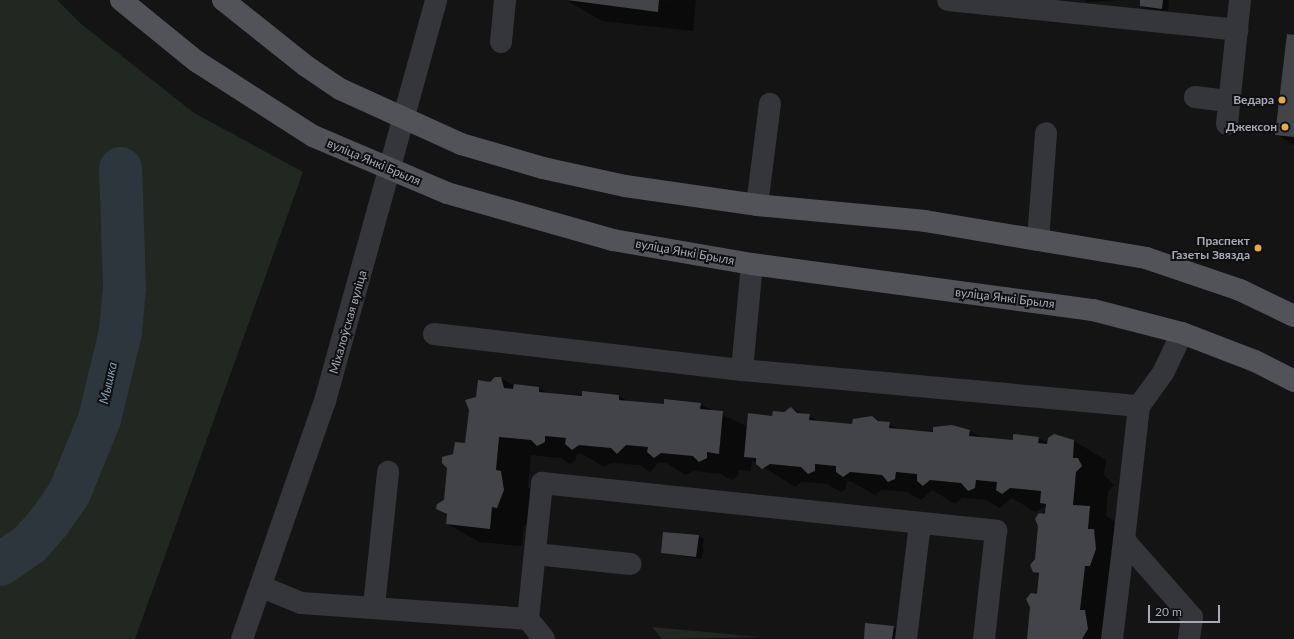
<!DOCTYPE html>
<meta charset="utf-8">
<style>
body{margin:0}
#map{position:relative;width:1294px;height:639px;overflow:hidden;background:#141415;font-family:Lato,sans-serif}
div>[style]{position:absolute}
.green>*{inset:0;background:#202821}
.shadow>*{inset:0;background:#0007}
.river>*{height:43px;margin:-21.5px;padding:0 21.5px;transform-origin:21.5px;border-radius:21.5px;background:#2e363d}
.building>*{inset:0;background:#434448}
.minor>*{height:22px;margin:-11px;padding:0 11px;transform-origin:11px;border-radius:11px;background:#35363a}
.major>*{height:22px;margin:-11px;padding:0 11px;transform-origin:11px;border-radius:11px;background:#515359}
.dots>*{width:11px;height:11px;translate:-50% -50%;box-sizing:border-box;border:2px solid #0f0f10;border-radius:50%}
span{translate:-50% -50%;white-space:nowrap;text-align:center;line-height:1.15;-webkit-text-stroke:4px #0f0f10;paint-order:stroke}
.poi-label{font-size:12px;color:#a6abb5;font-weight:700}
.right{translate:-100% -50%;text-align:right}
.street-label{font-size:12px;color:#a6abb5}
.water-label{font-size:13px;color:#7f98ae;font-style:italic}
.scale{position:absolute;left:1148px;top:605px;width:72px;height:18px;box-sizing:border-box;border:2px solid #a6abb5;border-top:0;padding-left:5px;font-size:12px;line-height:14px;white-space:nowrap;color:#a6abb5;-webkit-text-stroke:3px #0f0f10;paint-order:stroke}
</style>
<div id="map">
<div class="green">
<i style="clip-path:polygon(0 0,57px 0,80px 23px,194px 113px,303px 172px,135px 639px,0 639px)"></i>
<i style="clip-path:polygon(652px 627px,761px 637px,662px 639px)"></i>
</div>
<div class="shadow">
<i style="clip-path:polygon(696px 0,693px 31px,602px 21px,568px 1px)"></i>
<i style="clip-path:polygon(1085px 0,1123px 0,1088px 2px)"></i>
<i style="clip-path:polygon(1141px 0,1169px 0,1168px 11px,1146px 9px,1141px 6px)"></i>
<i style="clip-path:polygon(1294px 36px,1294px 145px,1276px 134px)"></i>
<i style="clip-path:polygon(501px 378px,514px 386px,539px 388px,550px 394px,619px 396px,630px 402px,665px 405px,700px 404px,748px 427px,791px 408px,821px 422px,853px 425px,872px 417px,902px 430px,970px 431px,983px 438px,1013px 441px,1038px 438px,1048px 443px,1054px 435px,1074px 441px,1106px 460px,1104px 475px,1114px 485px,1108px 491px,1106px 516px,1122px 526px,1118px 639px,1027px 639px,1038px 595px,1040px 575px,1034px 571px,1047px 506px,1035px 512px,1012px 498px,1000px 508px,986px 500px,962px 498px,955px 504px,932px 490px,921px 500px,907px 492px,882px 490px,875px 495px,852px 482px,847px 481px,846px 489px,841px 492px,827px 484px,802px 482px,795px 487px,752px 460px,751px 471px,739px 470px,738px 476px,732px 480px,721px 474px,694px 471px,686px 475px,666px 463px,658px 463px,650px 472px,639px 465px,612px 463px,604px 467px,582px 454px,577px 454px,576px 460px,570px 464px,560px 458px,531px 455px,528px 487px,533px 490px,529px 525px,524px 525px,522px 546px,479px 542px,447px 524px,445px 501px,454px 455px,466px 444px,470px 410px,491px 383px)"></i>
<i style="clip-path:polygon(698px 536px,704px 539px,702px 559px,662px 553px)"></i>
<i style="clip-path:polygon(893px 627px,899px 630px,898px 639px,865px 639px)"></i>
</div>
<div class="river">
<i style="left:0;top:564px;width:37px;rotate:-35deg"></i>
<i style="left:30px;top:543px;width:29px;rotate:-49deg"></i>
<i style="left:49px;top:521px;width:35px;rotate:-55deg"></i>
<i style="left:69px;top:492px;width:79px;rotate:-67.7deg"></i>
<i style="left:99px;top:419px;width:90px;rotate:-76.6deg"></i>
<i style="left:120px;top:331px;width:44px;rotate:-84.8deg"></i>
<i style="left:124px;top:287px;width:119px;rotate:-91.9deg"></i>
</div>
<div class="building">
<i style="clip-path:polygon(567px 0,659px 0,658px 12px)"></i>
<i style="clip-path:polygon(1140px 0,1163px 0,1162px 9px,1140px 6px)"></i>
<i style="clip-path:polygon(1287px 34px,1294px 35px,1294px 137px,1275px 135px)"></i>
<i style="clip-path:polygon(495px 377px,501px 377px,504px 388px,513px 389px,514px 384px,539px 387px,539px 392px,582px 396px,582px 391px,619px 395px,619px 400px,664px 404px,664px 399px,701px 403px,700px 409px,723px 411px,719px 454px,707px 452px,707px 458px,699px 462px,693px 456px,661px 453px,654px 458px,647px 452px,648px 447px,626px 445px,617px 454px,611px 448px,579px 445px,572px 450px,565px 444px,566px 438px,545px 436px,545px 442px,537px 446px,531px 440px,499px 437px,496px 470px,501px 471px,504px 490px,497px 508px,492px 507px,490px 529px,446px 524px,447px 514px,436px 509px,437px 504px,444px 500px,447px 468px,442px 463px,442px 457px,453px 454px,455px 442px,465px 443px,469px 410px,465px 400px,476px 397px,478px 380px,490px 382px)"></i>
<i style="clip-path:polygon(791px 407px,797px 413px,810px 414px,809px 420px,852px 424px,853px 419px,872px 416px,878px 421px,890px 422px,889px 428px,933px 432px,933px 427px,952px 425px,970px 430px,969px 436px,1013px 440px,1013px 434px,1039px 437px,1038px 443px,1047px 444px,1048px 438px,1054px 434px,1074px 440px,1073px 458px,1078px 458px,1082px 466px,1076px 472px,1073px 505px,1090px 506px,1088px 529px,1094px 529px,1096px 549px,1090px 566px,1085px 566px,1080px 610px,1085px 610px,1088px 629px,1082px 639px,1027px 639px,1030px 607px,1026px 599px,1031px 593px,1037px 594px,1039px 573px,1033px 572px,1030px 565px,1035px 559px,1038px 526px,1035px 519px,1039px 513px,1045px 514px,1046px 504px,1040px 503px,1041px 491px,1010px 488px,1002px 494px,996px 490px,997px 482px,976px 480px,975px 488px,968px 491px,961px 483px,930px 480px,923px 486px,917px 481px,917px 474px,896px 472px,895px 479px,888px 482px,882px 475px,850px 472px,843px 477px,836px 472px,836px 466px,815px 464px,815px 471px,808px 474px,801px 467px,770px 464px,762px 469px,756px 464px,756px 458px,744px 457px,748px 413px,772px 416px,773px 411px,784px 412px)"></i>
<i style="clip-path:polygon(663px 532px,699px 535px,696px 557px,661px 553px)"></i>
<i style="clip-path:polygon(865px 623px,894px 626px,892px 639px,864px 639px)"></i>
</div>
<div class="minor">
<i style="left:948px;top:0;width:291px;rotate:5.9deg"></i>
<i style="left:501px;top:42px;width:42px;rotate:-84.6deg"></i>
<i style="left:1195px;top:97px;width:35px;rotate:7deg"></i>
<i style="left:1227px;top:124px;width:125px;rotate:-84deg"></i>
<i style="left:757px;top:205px;width:102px;rotate:-82.7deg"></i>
<i style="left:1038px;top:240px;width:107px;rotate:-85.7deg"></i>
<i style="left:434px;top:334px;width:310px;rotate:6.7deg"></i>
<i style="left:742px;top:370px;width:399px;rotate:5.2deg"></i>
<i style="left:1139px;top:406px;width:135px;rotate:96.4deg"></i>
<i style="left:1124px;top:540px;width:103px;rotate:48.6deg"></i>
<i style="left:1192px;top:617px;width:22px;rotate:98deg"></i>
<i style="left:742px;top:370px;width:106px;rotate:-84.6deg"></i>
<i style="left:1139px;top:406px;width:41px;rotate:-54deg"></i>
<i style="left:1163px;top:373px;width:44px;rotate:-64.6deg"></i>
<i style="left:535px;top:554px;width:96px;rotate:6deg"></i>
<i style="left:262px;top:587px;width:42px;rotate:22.3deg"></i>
<i style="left:301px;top:603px;width:228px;rotate:4deg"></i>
<i style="left:374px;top:606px;width:135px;rotate:-84deg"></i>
<i style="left:242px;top:639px;width:252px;rotate:-70.8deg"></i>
<i style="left:325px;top:401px;width:416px;rotate:-74.5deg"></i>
<i style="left:544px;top:639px;width:26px;rotate:-129deg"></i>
<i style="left:528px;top:619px;width:137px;rotate:-84.1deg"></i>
<i style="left:542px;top:483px;width:457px;rotate:6deg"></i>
<i style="left:996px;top:531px;width:109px;rotate:96.3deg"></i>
<i style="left:906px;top:639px;width:116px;rotate:-83.1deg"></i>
<i style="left:1112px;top:639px;width:100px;rotate:-83.1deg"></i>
</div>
<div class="major">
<i style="left:121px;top:0;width:97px;rotate:39.1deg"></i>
<i style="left:196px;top:61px;width:139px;rotate:32.7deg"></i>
<i style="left:313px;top:136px;width:146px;rotate:23deg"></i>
<i style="left:447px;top:193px;width:173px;rotate:15.8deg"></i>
<i style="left:613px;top:240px;width:141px;rotate:9.8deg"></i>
<i style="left:752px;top:264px;width:344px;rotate:7.7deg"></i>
<i style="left:1093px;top:310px;width:92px;rotate:14.5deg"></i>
<i style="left:1182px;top:333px;width:78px;rotate:21deg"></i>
<i style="left:1255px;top:361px;width:44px;rotate:27.1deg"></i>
<i style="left:223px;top:0;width:106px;rotate:38.5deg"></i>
<i style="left:306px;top:66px;width:41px;rotate:34.1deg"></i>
<i style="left:340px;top:89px;width:133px;rotate:24.4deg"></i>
<i style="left:461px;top:144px;width:85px;rotate:16.3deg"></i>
<i style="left:543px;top:168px;width:84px;rotate:12.4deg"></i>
<i style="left:625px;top:186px;width:133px;rotate:8.2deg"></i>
<i style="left:757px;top:205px;width:169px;rotate:5.4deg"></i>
<i style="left:925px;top:221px;width:224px;rotate:9.5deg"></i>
<i style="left:1146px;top:258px;width:99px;rotate:18.8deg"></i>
<i style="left:1240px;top:290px;width:60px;rotate:25.7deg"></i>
</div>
<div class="dots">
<i style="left:1282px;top:100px;background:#e7ac3a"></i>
<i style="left:1285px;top:127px;background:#e7ac3a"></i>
<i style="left:1258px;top:248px;background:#e7ac3a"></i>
</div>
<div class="poi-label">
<span class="right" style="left:1274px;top:100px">Ведара</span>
<span class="right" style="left:1277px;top:127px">Джексон</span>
<span class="right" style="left:1250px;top:248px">Праспект<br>Газеты Звязда</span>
</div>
<div class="street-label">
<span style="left:374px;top:162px;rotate:23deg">вуліца Янкі Брыля</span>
<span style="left:685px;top:252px;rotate:10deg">вуліца Янкі Брыля</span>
<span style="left:1005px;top:298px;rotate:7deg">вуліца Янкі Брыля</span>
<span style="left:348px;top:322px;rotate:-74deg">Міхалоўская вуліца</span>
</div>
<div class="water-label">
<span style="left:108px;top:383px;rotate:-77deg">Мышка</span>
</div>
<div class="scale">20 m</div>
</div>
